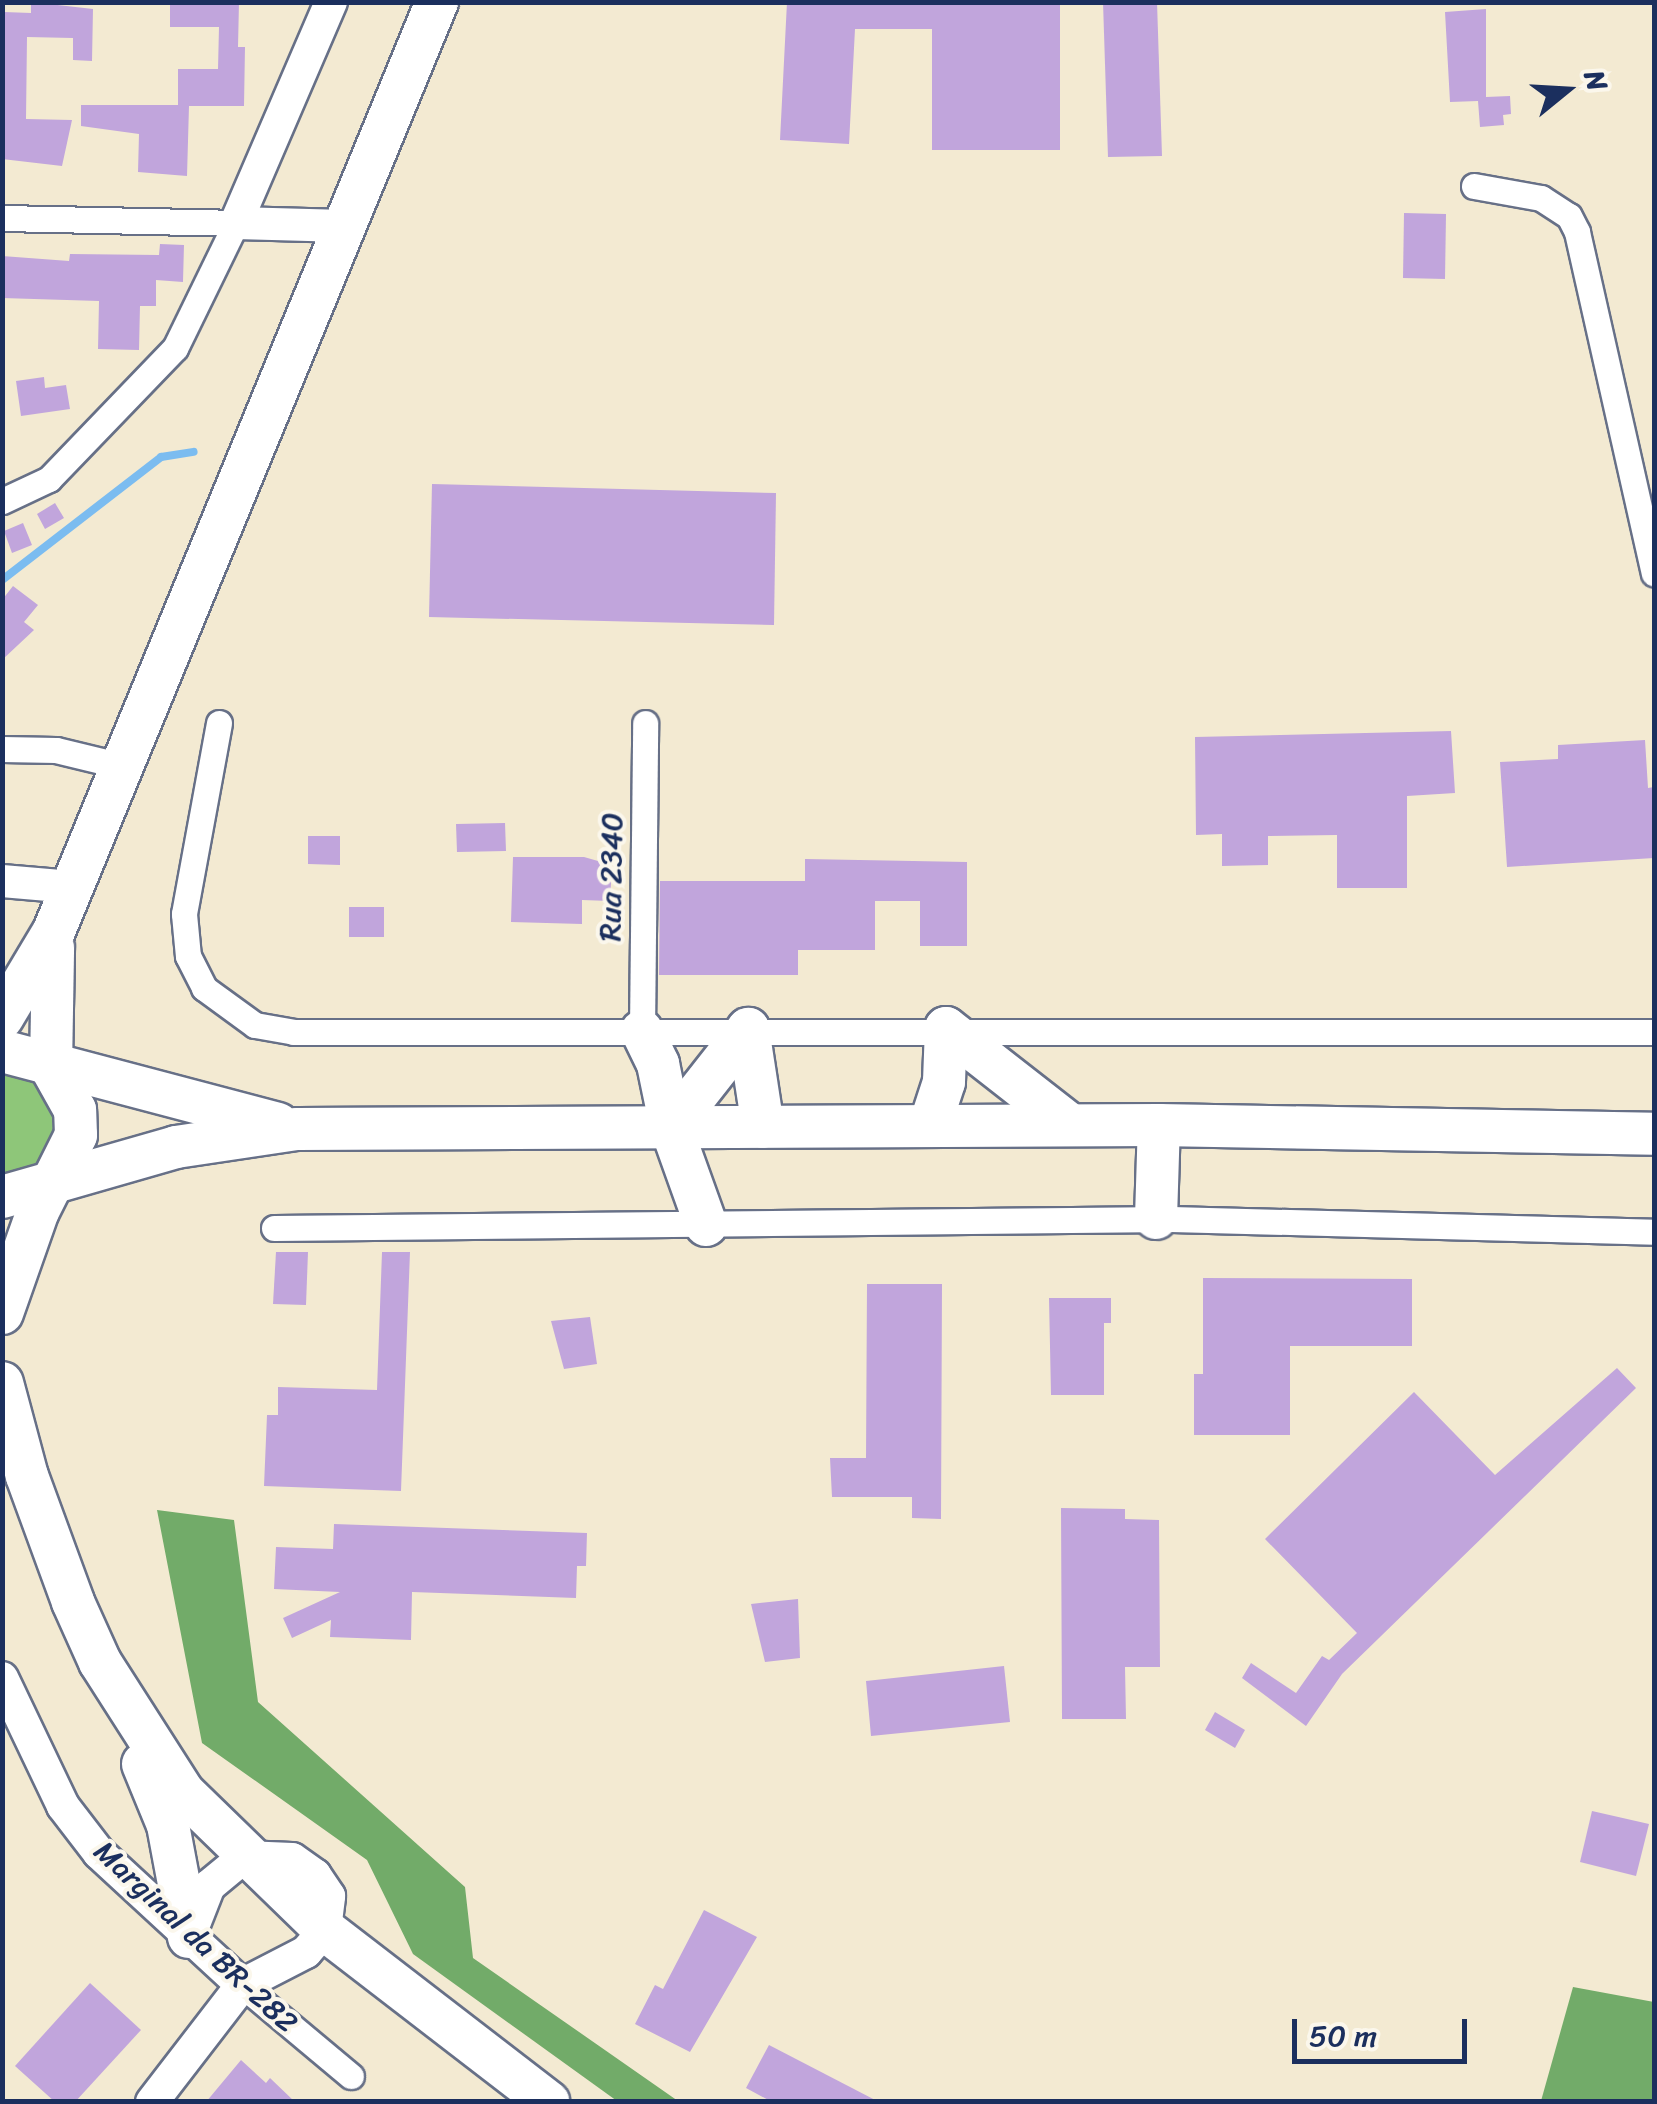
<!DOCTYPE html>
<style>
body{margin:0}
#map{position:relative;width:1657px;height:2104px;overflow:hidden;background:#f3ead2;font-family:Sriracha,sans-serif}
div>[style]{position:absolute}
.green>*{inset:0;background:#8ec679}
.forest>*{inset:0;background:#72ab69}
.stream>*{height:8px;margin:-4px;padding:0 4px;transform-origin:4px;border-radius:4px;background:#7bbcf0}
.building>*{inset:0;background:#c1a5dc}
.roads{filter:drop-shadow(2px 0 #677087) drop-shadow(-2px 0 #677087) drop-shadow(0 2px #677087) drop-shadow(0 -2px #677087)}
.minor>*{height:25px;margin:-12.5px;padding:0 12.5px;transform-origin:12.5px;border-radius:12.5px;background:#fff}
.tertiary>*{height:32px;margin:-16px;padding:0 16px;transform-origin:16px;border-radius:16px;background:#fff}
.trunk>*{height:42px;margin:-21px;padding:0 21px;transform-origin:21px;border-radius:21px;background:#fff}
span{translate:-50% -50%;white-space:nowrap;text-align:center;line-height:1.15;-webkit-text-stroke:8px #fbf7ec;paint-order:stroke}
.street-label{font-size:30px;color:#1b2f5e}
.frame{position:absolute;inset:0;border:5px solid #1b2f5e;pointer-events:none}
.north{position:absolute;left:1517px;top:40px;width:100px;height:100px;-webkit-text-stroke:8px #fbf7ec;paint-order:stroke;rotate:72deg;font-size:28px;font-weight:700;line-height:40px;text-align:center;color:#1b2f5e}
.north::after{content:'';display:block;margin:auto;width:35px;height:45px;background:#1b2f5e;clip-path:polygon(50% 0,100% 100%,50% 72%,0 100%)}
.scale{position:absolute;left:1292px;top:2019px;width:175px;height:45px;box-sizing:border-box;border:5px solid #1b2f5e;border-top:0;padding-left:12px;font-size:30px;line-height:35px;white-space:nowrap;color:#1b2f5e;-webkit-text-stroke:8px #fbf7ec;paint-order:stroke}
</style>
<div id="map">
<div class="green">
<i style="clip-path:polygon(2px 1069px,34px 1076px,59px 1108px,51px 1160px,2px 1183px)"></i>
</div>
<div class="forest">
<i style="clip-path:polygon(157px 1510px,234px 1520px,258px 1702px,465px 1887px,473px 1958px,678px 2101px,617px 2101px,413px 1954px,367px 1860px,202px 1743px)"></i>
<i style="clip-path:polygon(1573px 1987px,1654px 2002px,1654px 2101px,1541px 2101px)"></i>
</div>
<div class="stream">
<i style="left:2px;top:580px;width:201px;rotate:-37.7deg"></i>
<i style="left:161px;top:457px;width:33px;rotate:-9deg"></i>
</div>
<div class="building">
<i style="clip-path:polygon(31px 2px,93px 9px,92px 61px,73px 60px,73px 38px,27px 37px,26px 119px,72px 120px,62px 166px,2px 159px,4px 12px,31px 13px)"></i>
<i style="clip-path:polygon(170px 2px,239px 2px,238px 47px,245px 47px,244px 106px,189px 106px,187px 176px,138px 172px,139px 134px,81px 126px,81px 105px,178px 105px,178px 69px,218px 69px,219px 27px,170px 27px)"></i>
<i style="clip-path:polygon(787px 2px,1060px 2px,1060px 150px,932px 150px,932px 29px,855px 29px,849px 144px,780px 140px)"></i>
<i style="clip-path:polygon(1103px 2px,1157px 2px,1162px 156px,1108px 157px)"></i>
<i style="clip-path:polygon(1486px 9px,1486px 97px,1510px 96px,1511px 114px,1503px 115px,1504px 125px,1480px 127px,1478px 101px,1450px 102px,1445px 12px)"></i>
<i style="clip-path:polygon(1404px 213px,1446px 214px,1445px 279px,1403px 278px)"></i>
<i style="clip-path:polygon(160px 244px,184px 245px,183px 282px,156px 280px,156px 306px,140px 306px,139px 350px,98px 349px,99px 301px,2px 298px,2px 256px,69px 261px,70px 254px,159px 255px)"></i>
<i style="clip-path:polygon(44px 377px,45px 388px,66px 385px,70px 409px,21px 416px,16px 381px)"></i>
<i style="clip-path:polygon(432px 484px,776px 493px,774px 625px,429px 617px)"></i>
<i style="clip-path:polygon(55px 503px,64px 518px,45px 529px,37px 514px)"></i>
<i style="clip-path:polygon(23px 523px,32px 545px,12px 553px,4px 531px)"></i>
<i style="clip-path:polygon(13px 586px,38px 605px,24px 622px,34px 630px,2px 660px,2px 600px)"></i>
<i style="clip-path:polygon(1451px 731px,1455px 793px,1407px 796px,1407px 888px,1337px 888px,1337px 835px,1268px 836px,1268px 865px,1222px 866px,1222px 834px,1196px 835px,1195px 737px)"></i>
<i style="clip-path:polygon(1645px 740px,1648px 788px,1654px 787px,1654px 858px,1507px 867px,1500px 762px,1558px 759px,1558px 745px)"></i>
<i style="clip-path:polygon(505px 823px,506px 851px,457px 852px,456px 824px)"></i>
<i style="clip-path:polygon(308px 836px,340px 836px,340px 865px,308px 864px)"></i>
<i style="clip-path:polygon(513px 857px,584px 857px,612px 865px,610px 901px,582px 900px,582px 924px,511px 922px)"></i>
<i style="clip-path:polygon(805px 859px,967px 862px,967px 946px,920px 946px,920px 901px,875px 901px,875px 950px,798px 950px,798px 975px,659px 975px,660px 881px,805px 881px)"></i>
<i style="clip-path:polygon(349px 907px,384px 907px,384px 937px,349px 937px)"></i>
<i style="clip-path:polygon(276px 1252px,308px 1252px,306px 1305px,273px 1304px)"></i>
<i style="clip-path:polygon(382px 1252px,410px 1252px,401px 1491px,264px 1486px,267px 1415px,278px 1415px,278px 1387px,377px 1390px)"></i>
<i style="clip-path:polygon(1203px 1278px,1412px 1279px,1412px 1346px,1290px 1346px,1290px 1435px,1194px 1435px,1194px 1374px,1203px 1374px)"></i>
<i style="clip-path:polygon(867px 1284px,942px 1284px,941px 1519px,912px 1518px,912px 1497px,832px 1497px,830px 1458px,866px 1458px)"></i>
<i style="clip-path:polygon(1049px 1298px,1111px 1298px,1111px 1323px,1104px 1323px,1104px 1395px,1051px 1395px)"></i>
<i style="clip-path:polygon(590px 1317px,597px 1364px,564px 1369px,551px 1321px)"></i>
<i style="clip-path:polygon(1617px 1368px,1636px 1388px,1342px 1674px,1306px 1726px,1242px 1678px,1251px 1663px,1296px 1693px,1322px 1656px,1329px 1660px,1357px 1633px,1265px 1539px,1414px 1392px,1495px 1475px)"></i>
<i style="clip-path:polygon(1061px 1508px,1125px 1509px,1125px 1519px,1159px 1520px,1160px 1667px,1125px 1667px,1126px 1719px,1062px 1719px)"></i>
<i style="clip-path:polygon(334px 1524px,587px 1533px,586px 1566px,577px 1566px,576px 1598px,412px 1592px,411px 1640px,330px 1637px,331px 1620px,292px 1638px,283px 1618px,340px 1592px,274px 1589px,276px 1547px,333px 1549px)"></i>
<i style="clip-path:polygon(798px 1599px,800px 1658px,765px 1662px,751px 1604px)"></i>
<i style="clip-path:polygon(1004px 1666px,1010px 1722px,871px 1736px,866px 1681px)"></i>
<i style="clip-path:polygon(1215px 1712px,1245px 1730px,1235px 1748px,1205px 1730px)"></i>
<i style="clip-path:polygon(1592px 1811px,1649px 1824px,1636px 1876px,1580px 1862px)"></i>
<i style="clip-path:polygon(704px 1910px,757px 1937px,690px 2052px,635px 2024px,655px 1985px,663px 1989px)"></i>
<i style="clip-path:polygon(90px 1983px,141px 2030px,75px 2102px,55px 2102px,15px 2066px)"></i>
<i style="clip-path:polygon(769px 2045px,879px 2102px,772px 2102px,746px 2088px)"></i>
<i style="clip-path:polygon(241px 2060px,266px 2083px,270px 2078px,295px 2102px,206px 2102px)"></i>
</div>
<div class="roads">
<div class="minor">
<i style="left:1474px;top:186px;width:68px;rotate:10.2deg"></i>
<i style="left:1541px;top:198px;width:33px;rotate:33deg"></i>
<i style="left:1569px;top:216px;width:18px;rotate:63deg"></i>
<i style="left:1577px;top:232px;width:350px;rotate:77.3deg"></i>
<i style="left:2px;top:218px;width:234px;rotate:1.2deg"></i>
<i style="left:236px;top:223px;width:139px;rotate:116deg"></i>
<i style="left:175px;top:348px;width:182px;rotate:133.9deg"></i>
<i style="left:49px;top:479px;width:52px;rotate:154.9deg"></i>
<i style="left:219px;top:723px;width:194px;rotate:100.4deg"></i>
<i style="left:184px;top:914px;width:42px;rotate:84.6deg"></i>
<i style="left:188px;top:956px;width:36px;rotate:63deg"></i>
<i style="left:204px;top:988px;width:63px;rotate:36deg"></i>
<i style="left:255px;top:1025px;width:39px;rotate:10deg"></i>
<i style="left:293px;top:1032px;width:1361px"></i>
<i style="left:2px;top:749px;width:54px;rotate:1.1deg"></i>
<i style="left:56px;top:750px;width:68px;rotate:13.6deg"></i>
<i style="left:642px;top:1031px;width:308px;rotate:-89.4deg"></i>
<i style="left:274px;top:1228px;width:897px;rotate:-0.57deg"></i>
<i style="left:1171px;top:1219px;width:483px;rotate:1.5deg"></i>
<i style="left:242px;top:1985px;width:142px;rotate:39.9deg"></i>
</div>
<div class="tertiary">
<i style="left:331px;top:2px;width:241px;rotate:113.3deg"></i>
<i style="left:236px;top:223px;width:109px;rotate:1.6deg"></i>
<i style="left:2px;top:881px;width:70px;rotate:4.9deg"></i>
<i style="left:2px;top:1678px;width:142px;rotate:64.5deg"></i>
<i style="left:63px;top:1806px;width:59px;rotate:52.5deg"></i>
<i style="left:99px;top:1853px;width:195px;rotate:42.7deg"></i>
<i style="left:152px;top:2102px;width:148px;rotate:-52.4deg"></i>
<i style="left:242px;top:1985px;width:72px;rotate:-27.3deg"></i>
<i style="left:306px;top:1952px;width:29px;rotate:-49deg"></i>
<i style="left:325px;top:1930px;width:34px;rotate:-83deg"></i>
<i style="left:329px;top:1896px;width:25px;rotate:-124deg"></i>
<i style="left:315px;top:1875px;width:28px;rotate:-145deg"></i>
<i style="left:292px;top:1859px;width:48px;rotate:-177.6deg"></i>
<i style="left:244px;top:1857px;width:45px;rotate:140.4deg"></i>
<i style="left:209px;top:1886px;width:55px;rotate:111.4deg"></i>
</div>
<div class="trunk">
<i style="left:2px;top:1018px;width:101px;rotate:-59.1deg"></i>
<i style="left:54px;top:931px;width:1005px;rotate:-67.6deg"></i>
<i style="left:946px;top:1028px;width:157px;rotate:38deg"></i>
<i style="left:748px;top:1029px;width:99px;rotate:81.3deg"></i>
<i style="left:642px;top:1031px;width:37px;rotate:64deg"></i>
<i style="left:658px;top:1064px;width:64px;rotate:78.3deg"></i>
<i style="left:671px;top:1127px;width:104px;rotate:70.3deg"></i>
<i style="left:2px;top:1051px;width:285px;rotate:14.8deg"></i>
<i style="left:51px;top:1067px;width:119px;rotate:-89deg"></i>
<i style="left:930px;top:1125px;width:45px;rotate:-72deg"></i>
<i style="left:944px;top:1082px;width:54px;rotate:-87.9deg"></i>
<i style="left:671px;top:1127px;width:125px;rotate:-51.8deg"></i>
<i style="left:2px;top:1197px;width:181px;rotate:-16deg"></i>
<i style="left:176px;top:1147px;width:122px;rotate:-8.5deg"></i>
<i style="left:297px;top:1129px;width:862px;rotate:-0.27deg"></i>
<i style="left:1159px;top:1125px;width:495px;rotate:1deg"></i>
<i style="left:1156px;top:1218px;width:93px;rotate:-88.2deg"></i>
<i style="left:2px;top:1313px;width:108px;rotate:-70.6deg"></i>
<i style="left:38px;top:1211px;width:85px;rotate:-63.4deg"></i>
<i style="left:76px;top:1135px;width:25px;rotate:-92deg"></i>
<i style="left:75px;top:1110px;width:49px;rotate:-119.2deg"></i>
<i style="left:2px;top:1383px;width:96px;rotate:75deg"></i>
<i style="left:27px;top:1476px;width:134px;rotate:69.9deg"></i>
<i style="left:73px;top:1602px;width:66px;rotate:65.8deg"></i>
<i style="left:100px;top:1662px;width:154px;rotate:57.4deg"></i>
<i style="left:183px;top:1792px;width:198px;rotate:44.2deg"></i>
<i style="left:325px;top:1930px;width:282px;rotate:37.6deg"></i>
<i style="left:143px;top:1764px;width:66px;rotate:67.7deg"></i>
<i style="left:168px;top:1825px;width:114px;rotate:79.4deg"></i>
</div>
</div>
<div class="street-label">
<span style="left:611px;top:877px;rotate:-89deg">Rua 2340</span>
<span style="left:196px;top:1937px;rotate:43deg">Marginal da BR-282</span>
</div>
<div class="frame"></div>
<div class="north">N</div>
<div class="scale">50 m</div>
</div>
